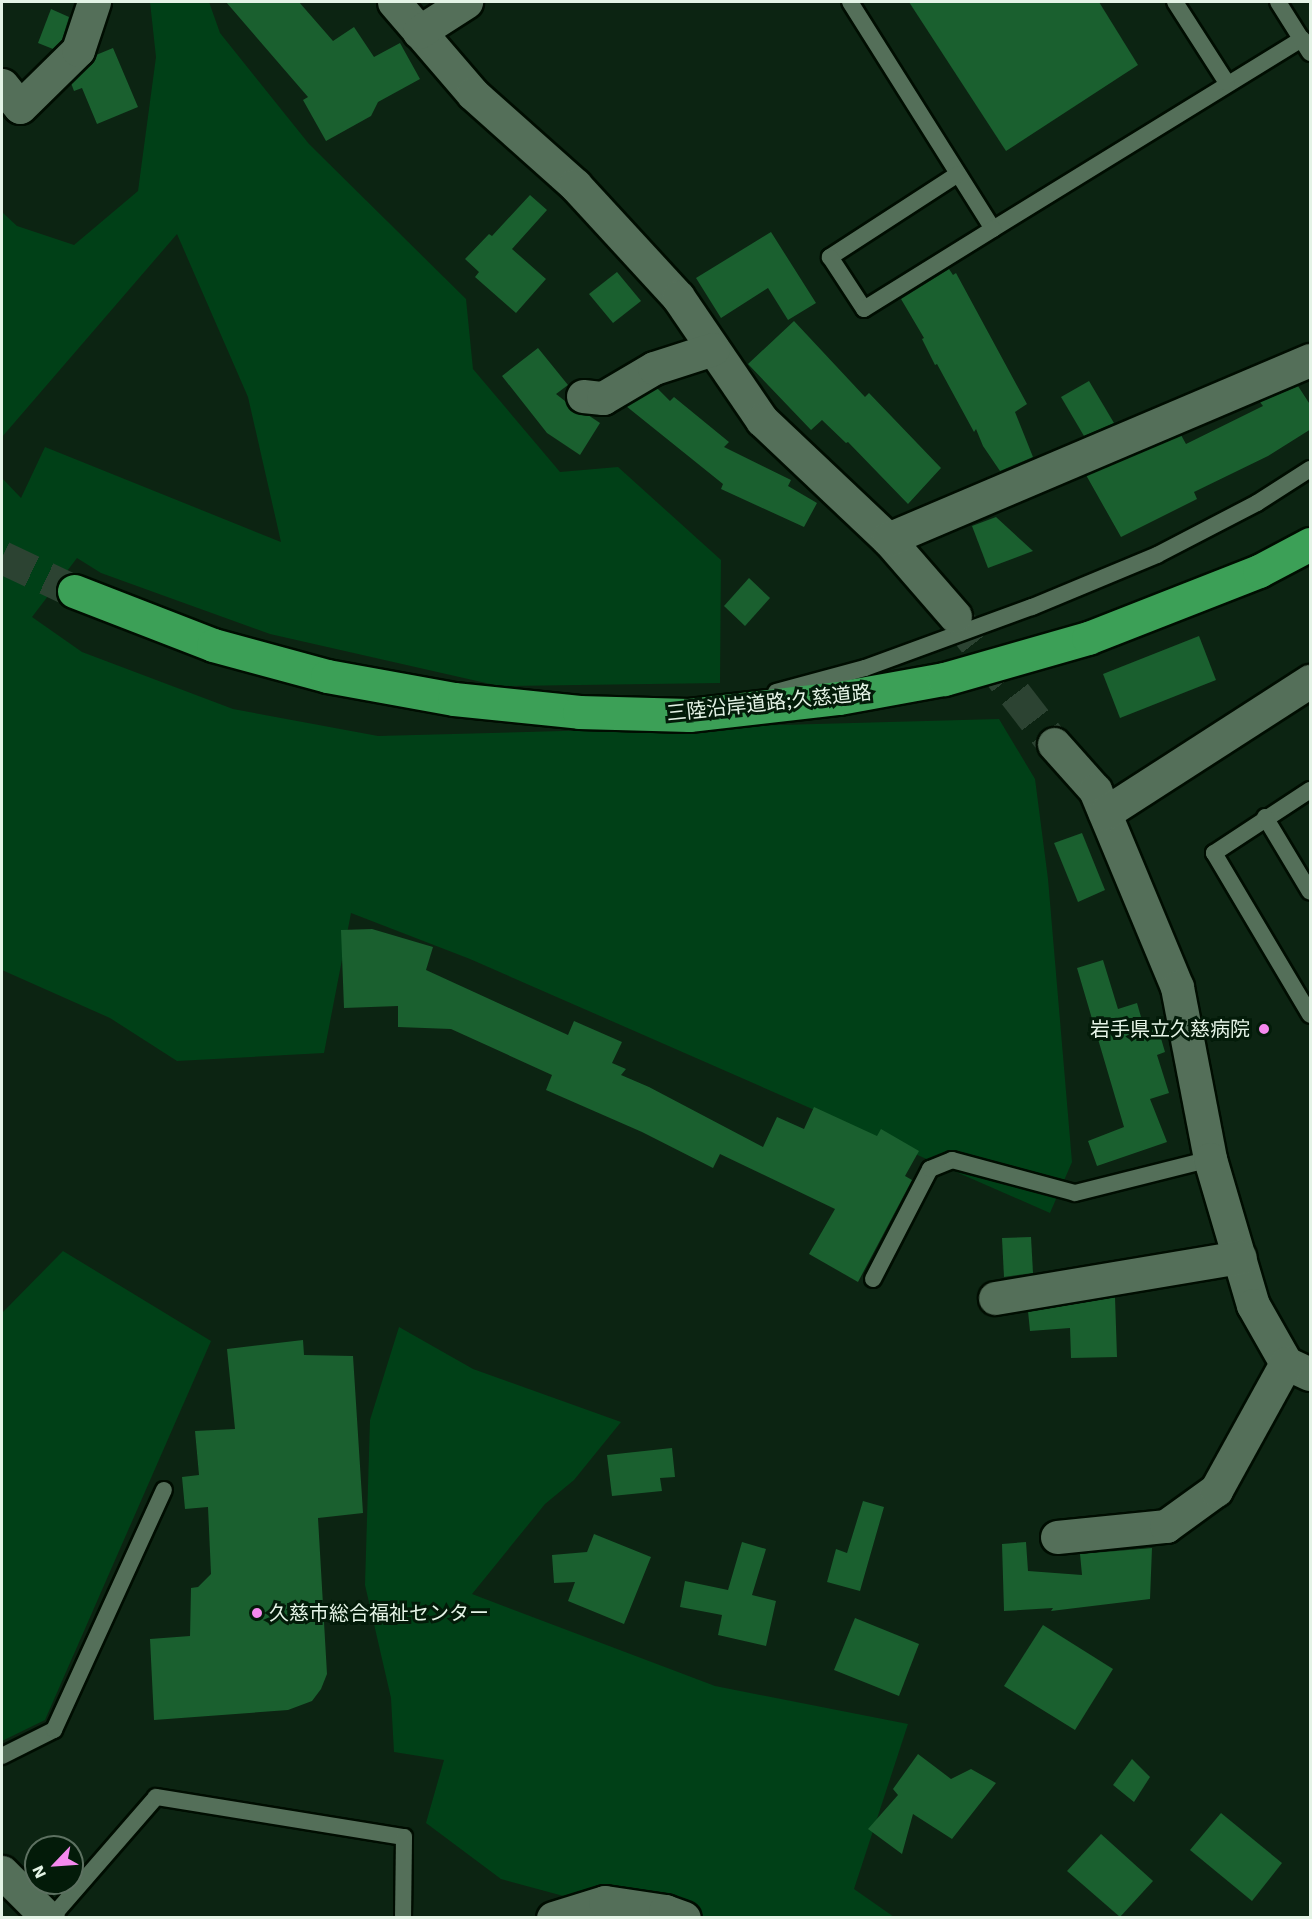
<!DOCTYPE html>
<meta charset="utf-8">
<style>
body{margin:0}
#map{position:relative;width:1312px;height:1919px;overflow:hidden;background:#0c2412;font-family:"Work Sans","Noto Sans JP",sans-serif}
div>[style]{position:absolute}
.green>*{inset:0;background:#004017}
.building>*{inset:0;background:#1a602f}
.street-tunnel>*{height:33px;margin-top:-16.5px;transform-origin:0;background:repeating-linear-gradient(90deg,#2c4332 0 33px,transparent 0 49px)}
.highway-tunnel>*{height:33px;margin-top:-16.5px;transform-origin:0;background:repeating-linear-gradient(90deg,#2c4332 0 33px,transparent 0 49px)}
.roads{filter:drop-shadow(2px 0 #000d01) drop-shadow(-2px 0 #000d01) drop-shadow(0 2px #000d01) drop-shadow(0 -2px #000d01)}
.lane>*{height:16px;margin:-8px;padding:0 8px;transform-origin:8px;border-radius:8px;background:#546f59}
.street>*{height:33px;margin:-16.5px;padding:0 16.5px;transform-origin:16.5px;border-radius:16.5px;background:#546f59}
.secondary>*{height:33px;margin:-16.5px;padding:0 16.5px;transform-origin:16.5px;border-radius:16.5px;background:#546f59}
.highway>*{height:33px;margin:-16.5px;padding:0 16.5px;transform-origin:16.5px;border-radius:16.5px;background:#3ca057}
.dots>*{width:16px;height:16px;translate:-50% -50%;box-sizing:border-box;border:3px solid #031b09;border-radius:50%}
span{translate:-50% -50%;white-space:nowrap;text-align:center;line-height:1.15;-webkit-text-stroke:6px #031b09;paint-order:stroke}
.street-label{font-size:20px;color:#e4f3e6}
.poi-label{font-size:20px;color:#e4f3e6}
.right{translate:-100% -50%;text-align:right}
.left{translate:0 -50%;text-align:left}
.frame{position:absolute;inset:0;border:3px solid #e4f3e6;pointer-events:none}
.north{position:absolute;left:24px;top:1835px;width:60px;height:60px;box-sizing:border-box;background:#031b09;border:2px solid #5d7161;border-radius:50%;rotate:245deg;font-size:16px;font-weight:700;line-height:24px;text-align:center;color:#e4f3e6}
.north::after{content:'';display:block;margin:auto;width:21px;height:27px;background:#f589ee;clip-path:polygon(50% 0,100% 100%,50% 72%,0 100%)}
</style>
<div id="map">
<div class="green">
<i style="clip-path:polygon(150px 2px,209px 2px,220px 33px,309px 144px,466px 299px,473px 369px,560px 472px,618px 467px,721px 560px,720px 683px,499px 686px,270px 634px,101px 573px,77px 558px,32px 617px,82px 652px,233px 709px,378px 736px,999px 719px,1035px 779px,1048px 879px,1072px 1162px,1050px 1213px,470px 959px,351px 913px,324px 1053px,177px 1061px,110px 1018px,2px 970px,2px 478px,21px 498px,45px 447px,281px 542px,248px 397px,177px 234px,2px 437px,2px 212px,17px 226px,74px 245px,138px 191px,156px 57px)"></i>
<i style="clip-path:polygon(63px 1251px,211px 1341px,45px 1720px,2px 1741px,2px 1313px)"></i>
<i style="clip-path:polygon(399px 1327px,473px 1369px,621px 1422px,574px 1480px,545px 1504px,472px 1594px,715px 1686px,908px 1724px,854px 1889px,894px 1917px,641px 1917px,501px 1879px,426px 1823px,444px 1760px,394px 1752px,391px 1698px,365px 1585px,370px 1420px)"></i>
</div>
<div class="building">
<i style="clip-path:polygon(226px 2px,299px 2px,333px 41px,354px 27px,374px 57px,400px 43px,420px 79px,378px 102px,371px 116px,326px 141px,303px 100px,308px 97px)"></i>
<i style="clip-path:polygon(909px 2px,1099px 2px,1138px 65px,1006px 151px)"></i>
<i style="clip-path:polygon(51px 9px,69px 17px,62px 40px,53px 49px,38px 43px)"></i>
<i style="clip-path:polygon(113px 48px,138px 107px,97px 124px,82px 88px,74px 91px,71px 83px,96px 55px)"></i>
<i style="clip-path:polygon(530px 195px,547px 210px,512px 249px,546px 279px,516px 313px,475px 277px,479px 272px,465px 259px,489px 234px,492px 236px)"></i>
<i style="clip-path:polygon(771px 232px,816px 303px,788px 320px,768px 288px,721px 318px,696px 278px)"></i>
<i style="clip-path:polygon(949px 269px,953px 275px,956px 273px,1027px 404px,1015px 412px,1033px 457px,1000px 471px,983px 446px,976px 429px,974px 432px,937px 364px,935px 365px,922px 339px,924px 338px,901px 299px)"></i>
<i style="clip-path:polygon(617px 272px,641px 301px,613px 323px,589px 294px)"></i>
<i style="clip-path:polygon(794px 321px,865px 397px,869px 393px,941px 468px,908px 504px,848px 442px,846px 443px,822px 420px,811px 430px,748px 364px)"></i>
<i style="clip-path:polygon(538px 348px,568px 385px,556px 394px,565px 401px,573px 411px,588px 415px,600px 423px,580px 455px,547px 433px,502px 376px)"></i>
<i style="clip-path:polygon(1089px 381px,1114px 423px,1084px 436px,1061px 397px)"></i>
<i style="clip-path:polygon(1298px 386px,1311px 406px,1311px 429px,1268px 456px,1194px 492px,1197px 499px,1121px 537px,1086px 475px,1181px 435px,1186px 444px,1263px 406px,1260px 402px)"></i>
<i style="clip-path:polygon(657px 388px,670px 401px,674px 397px,729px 442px,724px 447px,791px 480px,788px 486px,817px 503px,804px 527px,721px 489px,723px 484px,626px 406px)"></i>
<i style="clip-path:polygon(996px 517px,1033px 551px,988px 568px,972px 526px)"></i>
<i style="clip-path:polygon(749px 578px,770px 598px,745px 626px,724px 606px)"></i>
<i style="clip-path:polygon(1199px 636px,1216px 680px,1120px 718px,1103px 674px)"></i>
<i style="clip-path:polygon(1082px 833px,1105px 890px,1078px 902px,1054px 843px)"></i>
<i style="clip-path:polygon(372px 929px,433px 947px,426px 970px,568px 1035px,574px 1021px,622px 1042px,612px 1063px,626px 1069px,621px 1075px,649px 1087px,763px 1147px,777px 1117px,804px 1129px,814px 1107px,877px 1136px,881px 1129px,919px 1151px,905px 1176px,912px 1180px,858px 1282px,809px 1254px,835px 1209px,720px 1154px,713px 1168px,642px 1132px,546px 1090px,552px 1075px,451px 1029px,398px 1027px,398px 1006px,344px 1008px,341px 930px)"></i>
<i style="clip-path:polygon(1103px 960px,1118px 1009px,1137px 1003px,1145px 1031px,1158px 1028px,1165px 1052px,1157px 1055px,1169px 1093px,1150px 1099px,1167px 1142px,1097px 1166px,1088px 1141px,1124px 1127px,1077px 968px)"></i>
<i style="clip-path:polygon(1031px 1237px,1033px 1273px,1004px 1277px,1002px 1238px)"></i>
<i style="clip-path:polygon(1115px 1297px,1117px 1357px,1071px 1358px,1070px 1328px,1030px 1331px,1028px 1311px)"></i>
<i style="clip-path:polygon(303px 1340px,304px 1355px,353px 1356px,363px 1513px,318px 1518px,327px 1674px,321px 1689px,312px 1701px,288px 1710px,154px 1720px,150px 1639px,190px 1636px,191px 1588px,198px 1587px,211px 1574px,208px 1507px,185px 1509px,182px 1477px,199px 1475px,195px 1431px,235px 1429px,227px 1349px)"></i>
<i style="clip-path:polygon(672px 1448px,675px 1477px,660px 1478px,662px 1491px,612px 1496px,607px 1455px)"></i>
<i style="clip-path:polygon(863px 1501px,884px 1507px,860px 1591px,827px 1582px,836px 1549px,847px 1553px)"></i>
<i style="clip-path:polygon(594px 1534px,651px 1557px,624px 1624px,568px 1601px,575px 1582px,554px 1583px,552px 1555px,587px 1552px)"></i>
<i style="clip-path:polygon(742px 1542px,766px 1549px,752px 1595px,776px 1601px,766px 1646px,718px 1635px,722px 1615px,680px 1607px,685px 1581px,728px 1590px)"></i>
<i style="clip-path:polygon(1026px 1542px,1028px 1571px,1082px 1575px,1080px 1554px,1152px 1548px,1150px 1599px,1051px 1611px,1053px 1608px,1004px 1611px,1002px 1544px)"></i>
<i style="clip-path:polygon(855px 1618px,919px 1644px,899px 1696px,834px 1670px)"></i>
<i style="clip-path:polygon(1043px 1625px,1113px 1669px,1075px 1730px,1004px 1686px)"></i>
<i style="clip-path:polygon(918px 1754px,951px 1779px,971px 1769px,996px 1783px,952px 1839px,913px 1814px,902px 1854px,868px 1829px,898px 1795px,893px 1789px)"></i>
<i style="clip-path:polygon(1132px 1759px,1150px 1777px,1134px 1802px,1113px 1785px)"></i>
<i style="clip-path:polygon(1221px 1813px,1282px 1863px,1252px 1901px,1190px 1850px)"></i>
<i style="clip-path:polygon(1101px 1834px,1153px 1881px,1120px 1917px,1067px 1871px)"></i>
</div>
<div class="street-tunnel">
<i style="left:955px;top:616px;width:162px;rotate:52.3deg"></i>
</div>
<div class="highway-tunnel">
<i style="left:2px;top:557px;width:80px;rotate:25.3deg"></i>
</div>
<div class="roads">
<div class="lane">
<i style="left:850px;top:2px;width:268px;rotate:57.8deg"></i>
<i style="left:993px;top:229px;width:363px;rotate:-31.6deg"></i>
<i style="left:1175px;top:2px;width:96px;rotate:57.3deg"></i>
<i style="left:1278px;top:2px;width:60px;rotate:57.9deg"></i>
<i style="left:958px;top:174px;width:153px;rotate:147deg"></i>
<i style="left:830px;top:257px;width:62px;rotate:56.8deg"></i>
<i style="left:864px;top:309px;width:152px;rotate:-31.8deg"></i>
<i style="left:776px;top:692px;width:92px;rotate:-15.1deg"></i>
<i style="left:865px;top:668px;width:178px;rotate:-20.1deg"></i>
<i style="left:1032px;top:607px;width:135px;rotate:-22.6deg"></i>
<i style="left:1157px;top:555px;width:113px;rotate:-27.5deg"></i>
<i style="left:1257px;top:503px;width:63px;rotate:-32.7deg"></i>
<i style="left:1310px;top:790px;width:115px;rotate:146.7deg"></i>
<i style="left:1214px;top:853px;width:188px;rotate:59.3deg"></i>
<i style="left:1265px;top:817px;width:87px;rotate:59deg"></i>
<i style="left:873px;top:1279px;width:124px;rotate:-62.6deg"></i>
<i style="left:930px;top:1169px;width:24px;rotate:-22deg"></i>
<i style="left:952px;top:1160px;width:127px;rotate:15deg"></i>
<i style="left:1075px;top:1193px;width:139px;rotate:-14.1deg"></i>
<i style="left:2px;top:1756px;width:58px;rotate:-26.6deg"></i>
<i style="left:54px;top:1730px;width:264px;rotate:-65.4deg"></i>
<i style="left:51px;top:1918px;width:160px;rotate:-49deg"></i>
<i style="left:156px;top:1797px;width:251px;rotate:9.2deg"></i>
<i style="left:404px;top:1837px;width:81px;rotate:90.7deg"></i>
</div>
<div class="street">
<i style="left:394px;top:2px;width:121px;rotate:49.3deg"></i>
<i style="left:473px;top:94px;width:137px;rotate:41.7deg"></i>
<i style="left:575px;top:185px;width:152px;rotate:47.4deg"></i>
<i style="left:678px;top:297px;width:149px;rotate:55.7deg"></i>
<i style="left:762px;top:420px;width:173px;rotate:43.4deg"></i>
<i style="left:888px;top:539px;width:102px;rotate:49deg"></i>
<i style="left:419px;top:32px;width:56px;rotate:-32.6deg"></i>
<i style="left:2px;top:85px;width:28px;rotate:51deg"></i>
<i style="left:20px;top:107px;width:81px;rotate:-44.5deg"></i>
<i style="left:78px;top:50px;width:51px;rotate:-71.6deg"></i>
<i style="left:583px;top:396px;width:20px;rotate:6deg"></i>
<i style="left:603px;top:398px;width:59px;rotate:-30.5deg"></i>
<i style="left:654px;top:368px;width:62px;rotate:-17.9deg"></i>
<i style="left:888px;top:539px;width:458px;rotate:-23deg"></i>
<i style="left:1054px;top:744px;width:62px;rotate:48.3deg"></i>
<i style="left:1095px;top:790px;width:213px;rotate:67.4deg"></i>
<i style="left:1177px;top:987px;width:175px;rotate:79.1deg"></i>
<i style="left:1210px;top:1159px;width:152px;rotate:73.6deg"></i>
<i style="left:1253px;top:1305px;width:67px;rotate:60.4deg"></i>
<i style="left:1286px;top:1363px;width:26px;rotate:25deg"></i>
<i style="left:1105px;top:813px;width:244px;rotate:-32.8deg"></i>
<i style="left:995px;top:1298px;width:248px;rotate:-9.5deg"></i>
<i style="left:1057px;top:1537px;width:110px;rotate:-5.8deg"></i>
<i style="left:1166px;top:1526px;width:62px;rotate:-35.8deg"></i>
<i style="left:1216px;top:1490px;width:145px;rotate:-61.1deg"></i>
</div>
<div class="secondary">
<i style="left:2px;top:1872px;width:65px;rotate:45deg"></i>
<i style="left:553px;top:1918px;width:54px;rotate:-17.1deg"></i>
<i style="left:605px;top:1902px;width:61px;rotate:8.5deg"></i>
<i style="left:665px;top:1911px;width:20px;rotate:20deg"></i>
</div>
<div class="highway">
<i style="left:74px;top:591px;width:149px;rotate:21.2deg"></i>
<i style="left:213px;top:645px;width:118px;rotate:15.2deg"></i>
<i style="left:327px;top:676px;width:129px;rotate:10.3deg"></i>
<i style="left:454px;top:699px;width:126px;rotate:5.9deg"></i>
<i style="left:579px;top:712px;width:110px;rotate:1.6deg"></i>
<i style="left:689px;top:715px;width:151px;rotate:-6.5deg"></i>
<i style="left:839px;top:698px;width:107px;rotate:-10.3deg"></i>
<i style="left:944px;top:679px;width:150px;rotate:-15.9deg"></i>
<i style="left:1088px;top:638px;width:184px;rotate:-21.4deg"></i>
<i style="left:1259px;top:571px;width:58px;rotate:-27.9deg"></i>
</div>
</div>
<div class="dots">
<i style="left:1264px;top:1029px;background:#f589ee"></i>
<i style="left:257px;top:1613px;background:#f589ee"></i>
</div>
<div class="street-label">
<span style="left:769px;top:703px;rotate:-6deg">三陸沿岸道路;久慈道路</span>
</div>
<div class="poi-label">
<span class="right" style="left:1250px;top:1029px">岩手県立久慈病院</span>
<span class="left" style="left:269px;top:1613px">久慈市総合福祉センター</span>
</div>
<div class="frame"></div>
<div class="north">N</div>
</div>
